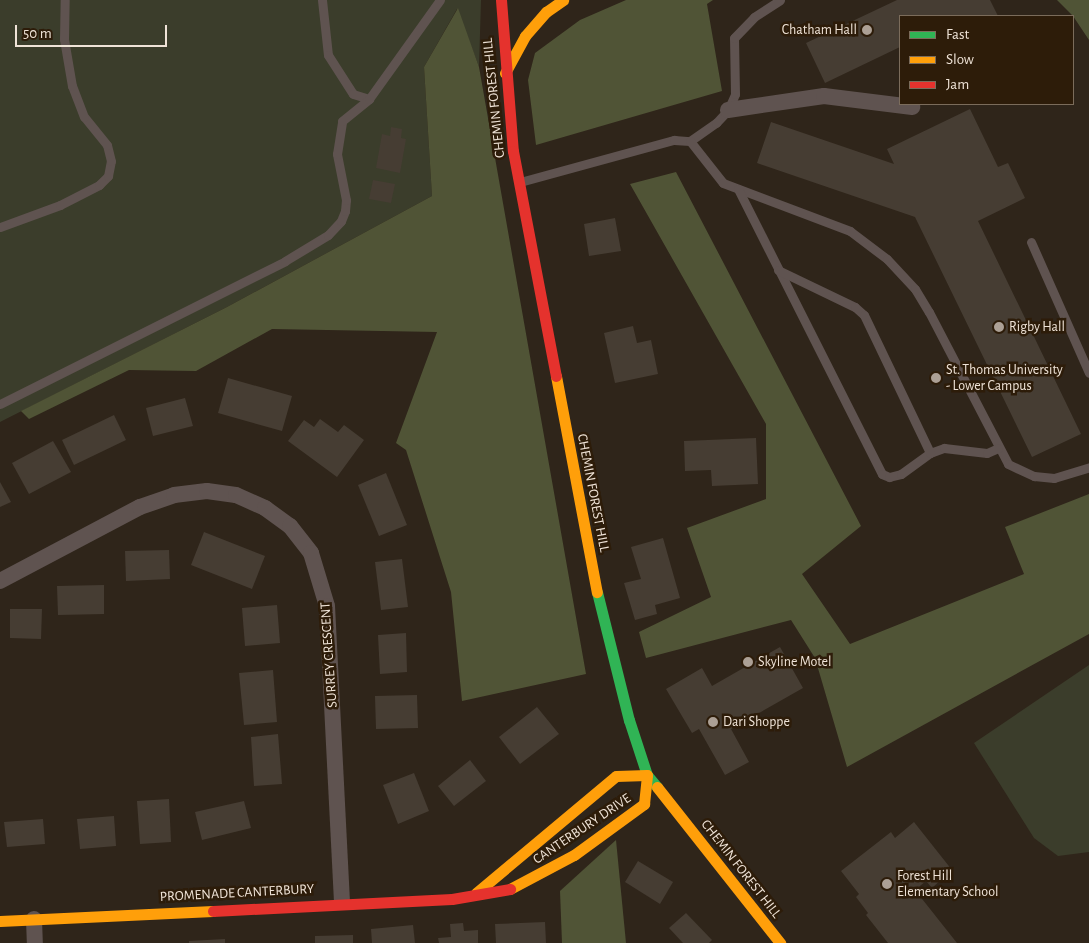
<!DOCTYPE html>
<style>
body{margin:0}
#map{position:relative;width:1089px;height:943px;overflow:hidden;background:#2f251a;font-family:"Alegreya Sans",sans-serif}
div>[style]{position:absolute}
.green>*{inset:0;background:#3b3d2b}
.forest>*{inset:0;background:#505436}
.building>*{inset:0;background:#463d33}
.lane>*{height:9px;margin:-4.5px;padding:0 4.5px;transform-origin:4.5px;border-radius:4.5px;background:#5f5350}
.street>*{height:16px;margin:-8px;padding:0 8px;transform-origin:8px;border-radius:8px;background:#5f5350}
.fast>*{height:11px;margin:-5.5px;padding:0 5.5px;transform-origin:5.5px;border-radius:5.5px;background:#30b455}
.slow>*{height:11px;margin:-5.5px;padding:0 5.5px;transform-origin:5.5px;border-radius:5.5px;background:#ff9f0a}
.jam>*{height:11px;margin:-5.5px;padding:0 5.5px;transform-origin:5.5px;border-radius:5.5px;background:#e5322d}
.dots>*{width:14px;height:14px;translate:-50% -50%;box-sizing:border-box;border:2px solid #2d1c09;border-radius:50%}
span{translate:-50% -50%;white-space:nowrap;text-align:center;line-height:1.15;-webkit-text-stroke:5px #2d1c09;paint-order:stroke}
.poi-label{font-size:14px;color:#efe3d7}
.right{translate:-100% -50%;text-align:right}
.left{translate:0 -50%;text-align:left}
.street-label{font-size:14px;color:#efe3d7}
.legend{position:absolute;left:899px;top:15px;width:175px;height:90px;box-sizing:border-box;background:#2d1c09;border:1px solid #7b6c5b;margin:0;padding:6px 9px;list-style:none;font-size:15px;color:#efe3d7}
.legend li{display:flex;align-items:center;gap:10px;height:25px}
.legend b{width:25px;border:1px solid #7b6c5b}
.scale{position:absolute;left:15px;top:25px;width:152px;height:22px;box-sizing:border-box;border:2px solid #efe3d7;border-top:0;padding-left:6px;font-size:15px;line-height:18px;white-space:nowrap;color:#efe3d7;-webkit-text-stroke:4px #2d1c09;paint-order:stroke}
</style>
<div id="map">
<div class="green">
<i style="clip-path:polygon(0 0,481px 0,479px 67px,457px 9px,424px 67px,432px 196px,227px 307px,0 422px)"></i>
<i style="clip-path:polygon(1089px 665px,1089px 852px,1058px 856px,1034px 838px,974px 743px)"></i>
</div>
<div class="forest">
<i style="clip-path:polygon(626px 0,713px 0,707px 4px,722px 91px,536px 145px,528px 80px,535px 53px,580px 20px)"></i>
<i style="clip-path:polygon(1057px 0,1089px 0,1089px 40px,1073px 16px)"></i>
<i style="clip-path:polygon(458px 8px,479px 67px,586px 674px,462px 701px,451px 592px,406px 450px,396px 443px,437px 332px,272px 329px,196px 371px,129px 370px,29px 419px,21px 411px,227px 307px,432px 196px,424px 67px)"></i>
<i style="clip-path:polygon(676px 172px,861px 526px,802px 574px,850px 644px,1024px 574px,1005px 527px,1089px 494px,1089px 634px,847px 767px,815px 658px,791px 620px,646px 658px,639px 632px,711px 597px,687px 528px,766px 499px,766px 424px,630px 184px)"></i>
<i style="clip-path:polygon(616px 840px,626px 943px,562px 943px,560px 891px)"></i>
</div>
<div class="building">
<i style="clip-path:polygon(897px 0,990px 0,998px 16px,900px 16px,900px 47px,825px 83px,806px 43px)"></i>
<i style="clip-path:polygon(970px 109px,998px 167px,1008px 163px,1025px 198px,978px 221px,1081px 434px,1032px 457px,915px 217px,757px 163px,771px 122px,894px 164px,887px 149px)"></i>
<i style="clip-path:polygon(391px 127px,402px 129px,401px 138px,406px 139px,400px 173px,376px 168px,382px 134px,390px 136px)"></i>
<i style="clip-path:polygon(373px 180px,395px 184px,391px 203px,369px 199px)"></i>
<i style="clip-path:polygon(615px 218px,621px 251px,589px 256px,584px 224px)"></i>
<i style="clip-path:polygon(633px 326px,637px 343px,651px 340px,658px 374px,615px 383px,604px 333px)"></i>
<i style="clip-path:polygon(228px 378px,292px 396px,282px 431px,218px 413px)"></i>
<i style="clip-path:polygon(185px 398px,193px 426px,153px 436px,146px 408px)"></i>
<i style="clip-path:polygon(114px 415px,126px 440px,74px 465px,62px 440px)"></i>
<i style="clip-path:polygon(320px 419px,338px 432px,344px 425px,364px 440px,337px 477px,288px 441px,304px 420px,314px 427px)"></i>
<i style="clip-path:polygon(756px 438px,758px 484px,712px 486px,711px 470px,685px 471px,684px 441px)"></i>
<i style="clip-path:polygon(53px 441px,71px 472px,29px 494px,12px 463px)"></i>
<i style="clip-path:polygon(386px 473px,407px 525px,379px 536px,358px 485px)"></i>
<i style="clip-path:polygon(0 482px,11px 502px,0 507px)"></i>
<i style="clip-path:polygon(204px 532px,265px 556px,252px 589px,191px 565px)"></i>
<i style="clip-path:polygon(663px 538px,680px 598px,655px 605px,657px 614px,635px 620px,624px 583px,641px 579px,631px 547px)"></i>
<i style="clip-path:polygon(169px 550px,170px 579px,126px 581px,125px 551px)"></i>
<i style="clip-path:polygon(402px 559px,408px 607px,381px 610px,375px 562px)"></i>
<i style="clip-path:polygon(104px 585px,104px 614px,58px 615px,57px 586px)"></i>
<i style="clip-path:polygon(277px 605px,280px 643px,245px 646px,242px 608px)"></i>
<i style="clip-path:polygon(10px 609px,42px 609px,41px 639px,10px 638px)"></i>
<i style="clip-path:polygon(406px 633px,407px 672px,380px 674px,378px 635px)"></i>
<i style="clip-path:polygon(780px 647px,803px 688px,731px 729px,749px 762px,725px 775px,699px 729px,692px 733px,666px 689px,702px 668px,712px 686px)"></i>
<i style="clip-path:polygon(273px 670px,277px 722px,244px 725px,239px 673px)"></i>
<i style="clip-path:polygon(417px 695px,418px 728px,376px 729px,375px 696px)"></i>
<i style="clip-path:polygon(537px 707px,559px 734px,520px 764px,499px 737px)"></i>
<i style="clip-path:polygon(278px 734px,282px 784px,254px 786px,251px 737px)"></i>
<i style="clip-path:polygon(470px 760px,486px 781px,454px 806px,438px 786px)"></i>
<i style="clip-path:polygon(414px 773px,429px 811px,398px 824px,383px 785px)"></i>
<i style="clip-path:polygon(169px 799px,171px 842px,140px 844px,137px 801px)"></i>
<i style="clip-path:polygon(244px 801px,251px 828px,202px 840px,195px 812px)"></i>
<i style="clip-path:polygon(114px 816px,116px 846px,80px 849px,77px 819px)"></i>
<i style="clip-path:polygon(43px 819px,45px 844px,7px 847px,4px 822px)"></i>
<i style="clip-path:polygon(914px 822px,952px 870px,932px 888px,926px 881px,915px 890px,957px 943px,888px 943px,866px 915px,868px 913px,856px 897px,859px 894px,841px 871px,891px 832px,895px 838px)"></i>
<i style="clip-path:polygon(638px 861px,673px 882px,660px 904px,625px 882px)"></i>
<i style="clip-path:polygon(686px 913px,712px 940px,709px 943px,683px 943px,669px 928px)"></i>
<i style="clip-path:polygon(545px 922px,546px 943px,496px 943px,495px 924px)"></i>
<i style="clip-path:polygon(463px 923px,464px 931px,478px 930px,478px 943px,439px 943px,438px 938px,451px 937px,450px 924px)"></i>
<i style="clip-path:polygon(413px 925px,415px 943px,372px 943px,371px 929px)"></i>
<i style="clip-path:polygon(353px 935px,353px 943px,315px 943px,315px 936px)"></i>
<i style="clip-path:polygon(225px 939px,225px 943px,189px 943px,189px 941px)"></i>
</div>
<div class="lane">
<i style="left:322px;top:0;width:55px;rotate:83.8deg"></i>
<i style="left:328px;top:55px;width:46px;rotate:57.3deg"></i>
<i style="left:353px;top:94px;width:17px;rotate:17deg"></i>
<i style="left:690px;top:141px;width:32px;rotate:-35deg"></i>
<i style="left:716px;top:123px;width:18px;rotate:-47deg"></i>
<i style="left:728px;top:110px;width:17px;rotate:-66deg"></i>
<i style="left:735px;top:94px;width:56px;rotate:-91deg"></i>
<i style="left:734px;top:38px;width:29px;rotate:-46deg"></i>
<i style="left:754px;top:17px;width:31px;rotate:-33deg"></i>
<i style="left:520px;top:182px;width:160px;rotate:-15.3deg"></i>
<i style="left:674px;top:140px;width:16px;rotate:4deg"></i>
<i style="left:690px;top:141px;width:53px;rotate:51.8deg"></i>
<i style="left:723px;top:183px;width:136px;rotate:20.7deg"></i>
<i style="left:850px;top:231px;width:46px;rotate:37.1deg"></i>
<i style="left:887px;top:259px;width:41px;rotate:47deg"></i>
<i style="left:915px;top:289px;width:27px;rotate:59deg"></i>
<i style="left:929px;top:312px;width:171px;rotate:62.5deg"></i>
<i style="left:1008px;top:464px;width:29px;rotate:25deg"></i>
<i style="left:1034px;top:476px;width:20px;rotate:6deg"></i>
<i style="left:1054px;top:478px;width:37px;rotate:-17deg"></i>
<i style="left:738px;top:189px;width:319px;rotate:63.2deg"></i>
<i style="left:882px;top:474px;width:8px;rotate:23deg"></i>
<i style="left:889px;top:477px;width:12px;rotate:-14deg"></i>
<i style="left:901px;top:474px;width:36px;rotate:-36deg"></i>
<i style="left:930px;top:453px;width:15px;rotate:-20deg"></i>
<i style="left:944px;top:448px;width:43px;rotate:6.6deg"></i>
<i style="left:987px;top:453px;width:12px;rotate:-24deg"></i>
<i style="left:0;top:227px;width:64px;rotate:-20.1deg"></i>
<i style="left:60px;top:205px;width:44px;rotate:-27.1deg"></i>
<i style="left:99px;top:185px;width:13px;rotate:-45deg"></i>
<i style="left:108px;top:176px;width:15px;rotate:-79deg"></i>
<i style="left:111px;top:161px;width:16px;rotate:-104deg"></i>
<i style="left:107px;top:145px;width:36px;rotate:-129deg"></i>
<i style="left:84px;top:117px;width:33px;rotate:-111deg"></i>
<i style="left:72px;top:86px;width:48px;rotate:-99.7deg"></i>
<i style="left:64px;top:39px;width:39px;rotate:-89deg"></i>
<i style="left:1031px;top:242px;width:143px;rotate:66.1deg"></i>
<i style="left:778px;top:270px;width:85px;rotate:25.7deg"></i>
<i style="left:855px;top:307px;width:12px;rotate:42deg"></i>
<i style="left:864px;top:315px;width:153px;rotate:64.4deg"></i>
<i style="left:0;top:404px;width:319px;rotate:-26.6deg"></i>
<i style="left:285px;top:261px;width:50px;rotate:-31.2deg"></i>
<i style="left:328px;top:235px;width:19px;rotate:-47deg"></i>
<i style="left:341px;top:221px;width:11px;rotate:-68deg"></i>
<i style="left:345px;top:211px;width:11px;rotate:-85deg"></i>
<i style="left:346px;top:200px;width:47px;rotate:-101.1deg"></i>
<i style="left:337px;top:154px;width:33px;rotate:-81deg"></i>
<i style="left:342px;top:121px;width:35px;rotate:-39deg"></i>
<i style="left:369px;top:99px;width:122px;rotate:-54.4deg"></i>
</div>
<div class="street">
<i style="left:728px;top:110px;width:97px;rotate:-8.3deg"></i>
<i style="left:824px;top:96px;width:89px;rotate:7.1deg"></i>
<i style="left:0;top:581px;width:158px;rotate:-27.9deg"></i>
<i style="left:140px;top:507px;width:36px;rotate:-19deg"></i>
<i style="left:174px;top:495px;width:33px;rotate:-7deg"></i>
<i style="left:207px;top:491px;width:29px;rotate:8deg"></i>
<i style="left:236px;top:495px;width:32px;rotate:24deg"></i>
<i style="left:265px;top:508px;width:31px;rotate:36deg"></i>
<i style="left:290px;top:526px;width:34px;rotate:52deg"></i>
<i style="left:311px;top:553px;width:55px;rotate:73.2deg"></i>
<i style="left:327px;top:606px;width:296px;rotate:87.1deg"></i>
<i style="left:34px;top:919px;width:24px;rotate:88deg"></i>
</div>
<div class="fast">
<i style="left:597px;top:592px;width:132px;rotate:76deg"></i>
<i style="left:629px;top:720px;width:58px;rotate:71.9deg"></i>
<i style="left:647px;top:775px;width:16px;rotate:50deg"></i>
</div>
<div class="slow">
<i style="left:505px;top:73px;width:42px;rotate:-61.6deg"></i>
<i style="left:525px;top:36px;width:32px;rotate:-49deg"></i>
<i style="left:546px;top:12px;width:21px;rotate:-35deg"></i>
<i style="left:556px;top:376px;width:220px;rotate:79.3deg"></i>
<i style="left:657px;top:787px;width:199px;rotate:51.7deg"></i>
<i style="left:510px;top:889px;width:72px;rotate:-28deg"></i>
<i style="left:574px;top:855px;width:87px;rotate:-36.1deg"></i>
<i style="left:644px;top:804px;width:29px;rotate:-84deg"></i>
<i style="left:476px;top:893px;width:182px;rotate:-39.9deg"></i>
<i style="left:616px;top:776px;width:31px;rotate:-2deg"></i>
<i style="left:0;top:921px;width:213px;rotate:-2.7deg"></i>
</div>
<div class="jam">
<i style="left:501px;top:0;width:151px;rotate:85.5deg"></i>
<i style="left:513px;top:151px;width:229px;rotate:79.2deg"></i>
<i style="left:213px;top:911px;width:239px;rotate:-2.9deg"></i>
<i style="left:452px;top:899px;width:59px;rotate:-9.8deg"></i>
</div>
<div class="dots">
<i style="left:867px;top:30px;background:#aca095"></i>
<i style="left:999px;top:327px;background:#aca095"></i>
<i style="left:936px;top:378px;background:#aca095"></i>
<i style="left:748px;top:662px;background:#aca095"></i>
<i style="left:713px;top:722px;background:#aca095"></i>
<i style="left:887px;top:884px;background:#aca095"></i>
</div>
<div class="poi-label">
<span class="right" style="left:857px;top:30px">Chatham Hall</span>
<span class="left" style="left:1009px;top:327px">Rigby Hall</span>
<span class="left" style="left:946px;top:378px">St. Thomas University<br>- Lower Campus</span>
<span class="left" style="left:758px;top:662px">Skyline Motel</span>
<span class="left" style="left:723px;top:722px">Dari Shoppe</span>
<span class="left" style="left:897px;top:884px">Forest Hill<br>Elementary School</span>
</div>
<div class="street-label">
<span style="left:494px;top:98px;rotate:-96deg">CHEMIN FOREST HILL</span>
<span style="left:593px;top:493px;rotate:79deg">CHEMIN FOREST HILL</span>
<span style="left:329px;top:655px;rotate:-94deg">SURREY CRESCENT</span>
<span style="left:582px;top:829px;rotate:-34deg">CANTERBURY DRIVE</span>
<span style="left:741px;top:869px;rotate:52deg">CHEMIN FOREST HILL</span>
<span style="left:237px;top:893px;rotate:-3deg">PROMENADE CANTERBURY</span>
</div>
<ul class="legend">
<li><b style="height:6px;background:#30b455"></b>Fast</li>
<li><b style="height:6px;background:#ff9f0a"></b>Slow</li>
<li><b style="height:6px;background:#e5322d"></b>Jam</li>
</ul>
<div class="scale">50 m</div>
</div>
